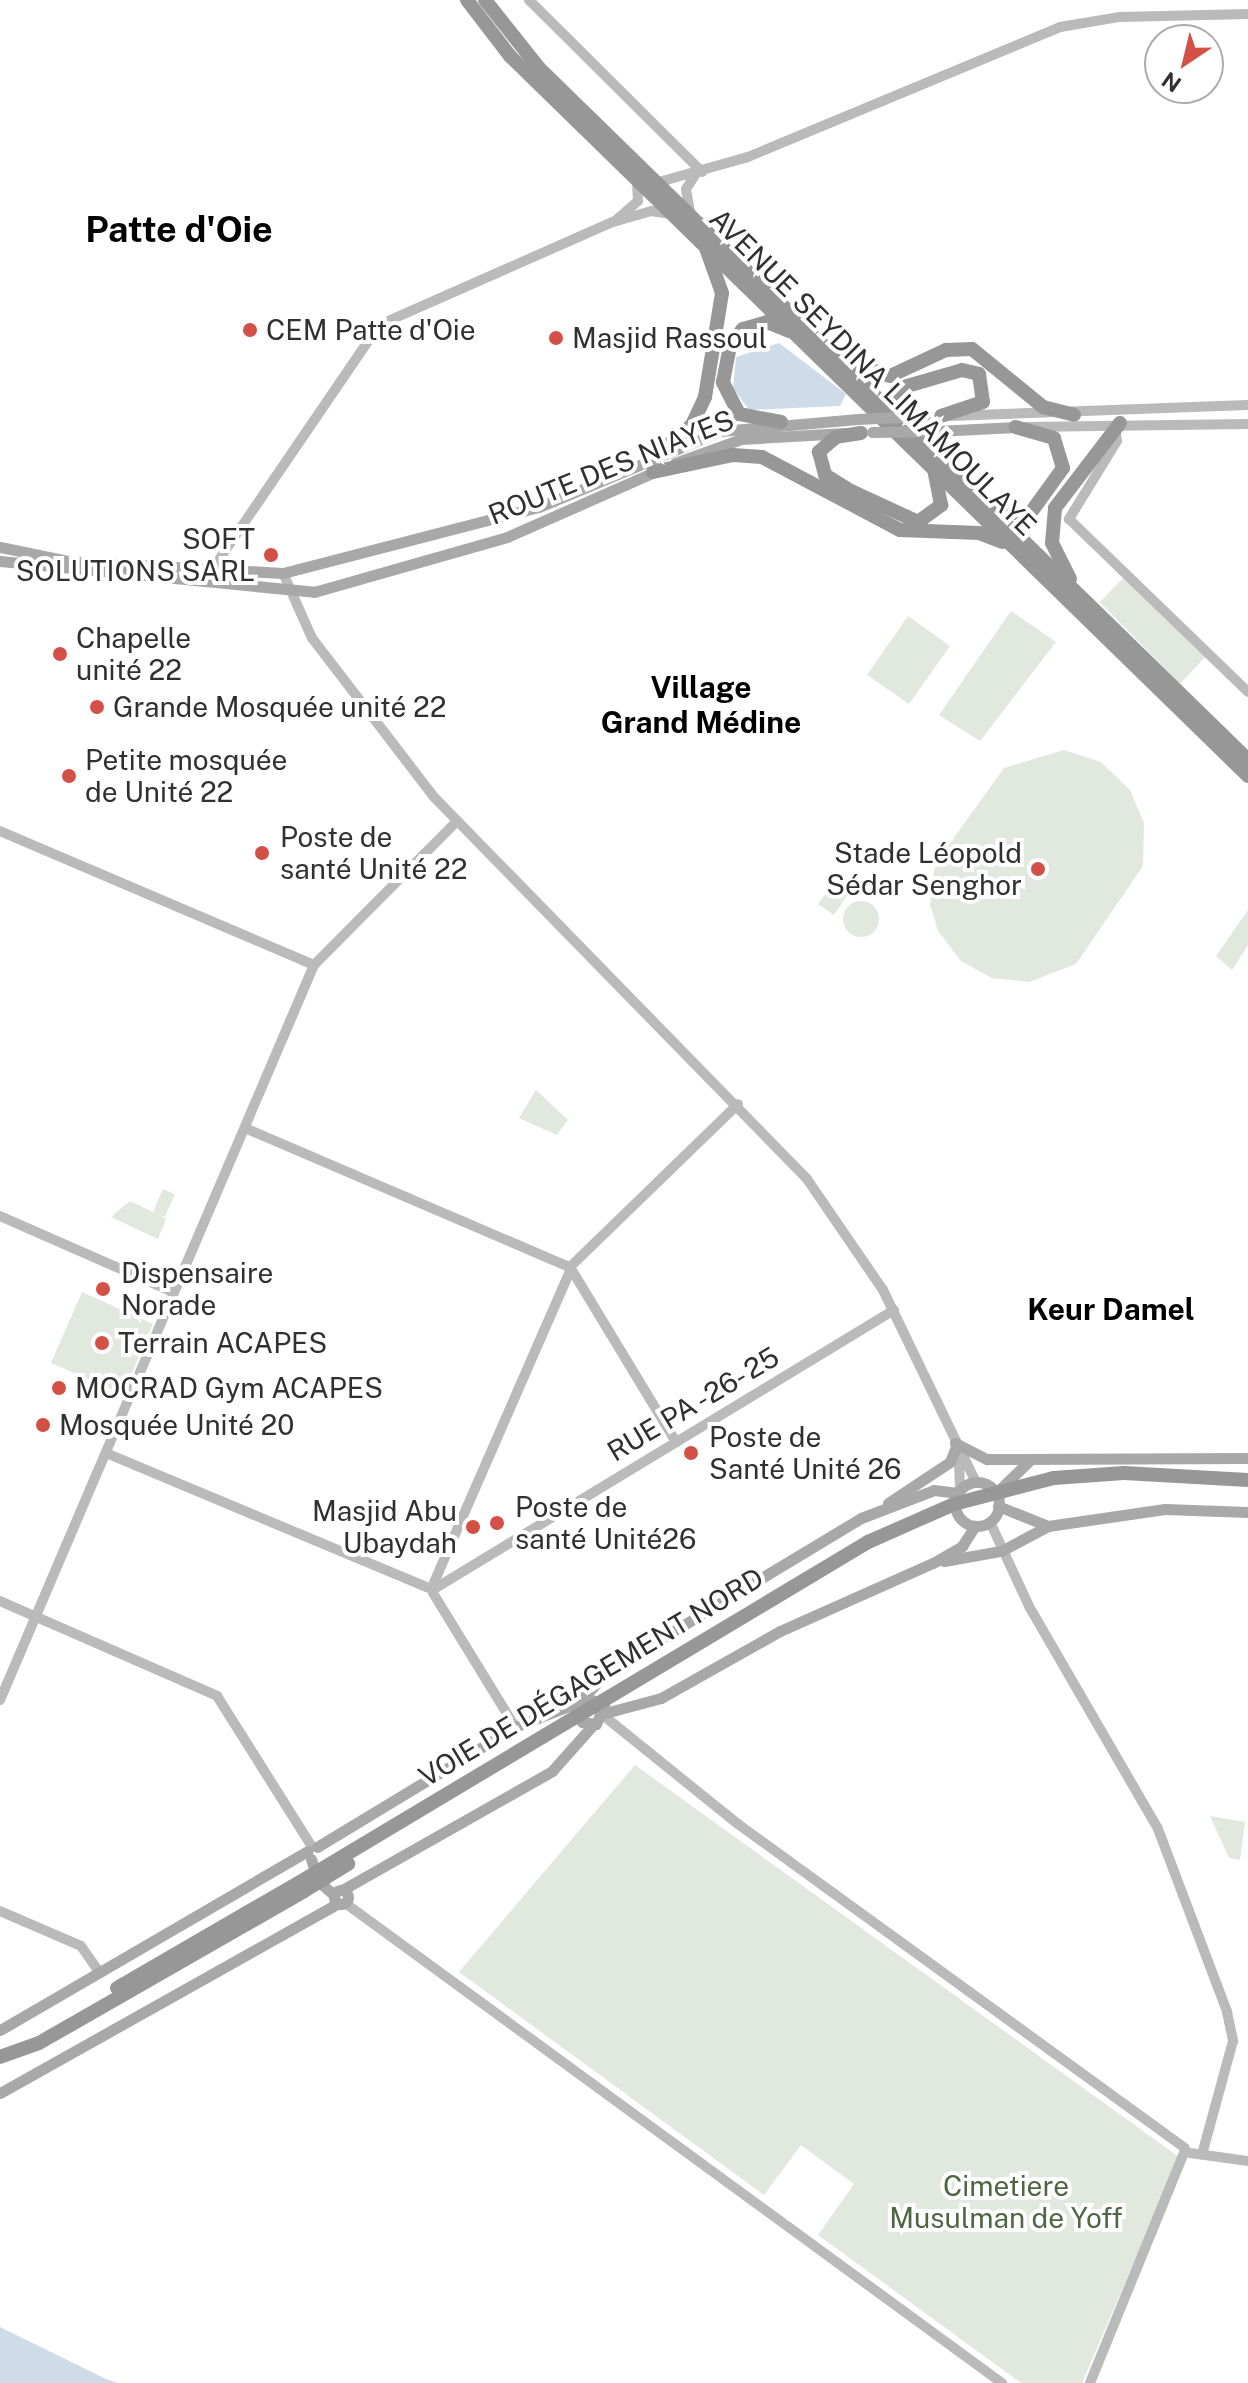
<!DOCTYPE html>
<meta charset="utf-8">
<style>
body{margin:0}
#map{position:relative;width:1248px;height:2383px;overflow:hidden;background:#fff;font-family:"Public Sans",sans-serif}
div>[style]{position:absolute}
.green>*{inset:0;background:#e1e8dd}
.round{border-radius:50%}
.water>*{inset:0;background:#cedbe9}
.secondary>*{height:10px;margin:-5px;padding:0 5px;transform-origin:5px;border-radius:5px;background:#bababa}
.primary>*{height:11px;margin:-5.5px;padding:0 5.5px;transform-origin:5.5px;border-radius:5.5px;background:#a8a8a8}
.primary>.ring{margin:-5.5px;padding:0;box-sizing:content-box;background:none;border:11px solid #a8a8a8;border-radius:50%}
.highway>*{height:14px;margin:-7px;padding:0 7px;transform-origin:7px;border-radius:7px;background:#979797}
.primary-bridge>*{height:11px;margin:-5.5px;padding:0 5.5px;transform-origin:5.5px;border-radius:5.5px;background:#a8a8a8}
.highway-bridge>*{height:14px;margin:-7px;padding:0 7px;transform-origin:7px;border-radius:7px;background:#979797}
.dots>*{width:22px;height:22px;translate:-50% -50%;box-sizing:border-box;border:4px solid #fff;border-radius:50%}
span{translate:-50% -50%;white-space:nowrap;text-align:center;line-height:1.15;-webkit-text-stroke:8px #fff;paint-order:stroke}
.poi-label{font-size:28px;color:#303030}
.left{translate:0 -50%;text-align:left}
.right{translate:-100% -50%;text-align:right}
.street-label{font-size:28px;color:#303030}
.park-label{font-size:28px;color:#4e6742}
.neighbourhood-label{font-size:30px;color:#000;font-weight:700}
.district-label{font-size:36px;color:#000;font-weight:700}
.north{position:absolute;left:1144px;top:24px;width:80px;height:80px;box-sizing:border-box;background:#fff;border:2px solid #acacac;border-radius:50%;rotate:215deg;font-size:22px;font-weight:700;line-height:32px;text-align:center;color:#303030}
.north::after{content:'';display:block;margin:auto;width:28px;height:36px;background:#d35046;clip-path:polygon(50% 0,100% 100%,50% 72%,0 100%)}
</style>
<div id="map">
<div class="green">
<i style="clip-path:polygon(1124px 577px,1206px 656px,1180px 684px,1100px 602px)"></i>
<i style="clip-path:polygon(1011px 611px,1056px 642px,980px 741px,939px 715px)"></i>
<i style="clip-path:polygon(908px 616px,950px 646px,909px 704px,867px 675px)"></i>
<i style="clip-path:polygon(1064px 750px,1101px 762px,1130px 790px,1144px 823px,1143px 866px,1076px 964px,1029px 982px,992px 978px,961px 961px,938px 931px,930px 904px,935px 864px,1004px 768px)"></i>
<i style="clip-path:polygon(839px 875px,854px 885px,834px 915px,818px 904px)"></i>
<i class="round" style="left:843px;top:901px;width:36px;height:36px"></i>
<i style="clip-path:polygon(1248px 910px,1248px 945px,1232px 970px,1216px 956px)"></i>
<i style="clip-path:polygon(536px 1090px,568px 1120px,557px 1135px,519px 1118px)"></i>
<i style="clip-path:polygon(163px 1189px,175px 1194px,165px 1217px,159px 1215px,166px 1219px,158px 1239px,111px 1217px,130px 1201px,153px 1212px)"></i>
<i style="clip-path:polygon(82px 1292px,153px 1324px,123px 1394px,51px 1363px)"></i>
<i style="clip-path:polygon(635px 1765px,1179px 2157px,1082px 2383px,1021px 2383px,818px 2235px,854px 2184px,801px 2145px,764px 2195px,459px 1972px)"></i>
<i style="clip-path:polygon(1210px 1816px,1245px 1822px,1240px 1860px,1229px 1858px)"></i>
</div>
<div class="water">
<i style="clip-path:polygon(779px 343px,846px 394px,840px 406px,749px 410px,733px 388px,736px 357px)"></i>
<i style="clip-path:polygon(0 2327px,106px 2379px,118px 2383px,0 2383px)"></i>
</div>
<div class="secondary">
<i style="left:529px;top:0;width:244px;rotate:44.8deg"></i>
<i style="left:659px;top:182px;width:92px;rotate:-15.7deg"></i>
<i style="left:748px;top:157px;width:338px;rotate:-22.6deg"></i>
<i style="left:1060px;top:27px;width:61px;rotate:-9.5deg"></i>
<i style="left:1120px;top:17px;width:128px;rotate:-1.3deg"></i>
<i style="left:690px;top:212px;width:23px;rotate:-100deg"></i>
<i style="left:686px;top:189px;width:17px;rotate:-57deg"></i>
<i style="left:615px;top:221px;width:30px;rotate:-41deg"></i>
<i style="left:638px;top:201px;width:20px;rotate:-93deg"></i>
<i style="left:950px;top:416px;width:298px;rotate:-2.1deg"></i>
<i style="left:1026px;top:427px;width:222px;rotate:-0.8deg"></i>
<i style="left:1115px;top:428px;width:13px;rotate:81deg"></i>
<i style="left:1117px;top:441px;width:92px;rotate:121.6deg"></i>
<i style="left:1069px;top:519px;width:249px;rotate:44deg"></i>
<i style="left:212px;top:570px;width:297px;rotate:-55.7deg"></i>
<i style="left:379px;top:325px;width:256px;rotate:-23.8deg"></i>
<i style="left:613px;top:222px;width:40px;rotate:-16deg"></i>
<i style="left:651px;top:211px;width:18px;rotate:9deg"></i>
<i style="left:283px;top:573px;width:71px;rotate:66deg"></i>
<i style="left:312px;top:638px;width:200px;rotate:52.5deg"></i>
<i style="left:434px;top:797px;width:534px;rotate:45.68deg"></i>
<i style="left:807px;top:1179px;width:135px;rotate:55.6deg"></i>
<i style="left:883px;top:1290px;width:213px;rotate:64.2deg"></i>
<i style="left:0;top:831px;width:341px;rotate:23.1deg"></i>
<i style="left:245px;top:1128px;width:353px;rotate:23.2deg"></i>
<i style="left:570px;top:1267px;width:205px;rotate:58.8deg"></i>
<i style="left:0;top:1216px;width:189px;rotate:23.7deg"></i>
<i style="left:570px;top:1267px;width:234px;rotate:-44.1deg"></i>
<i style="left:106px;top:1453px;width:349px;rotate:22.7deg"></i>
<i style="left:959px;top:1460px;width:30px;rotate:88deg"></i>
<i style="left:990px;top:1522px;width:95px;rotate:65.1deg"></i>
<i style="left:1030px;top:1608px;width:255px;rotate:59.9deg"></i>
<i style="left:1158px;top:1829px;width:196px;rotate:69.3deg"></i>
<i style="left:1227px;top:2012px;width:30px;rotate:78deg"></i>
<i style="left:1233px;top:2041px;width:117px;rotate:105.3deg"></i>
<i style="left:432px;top:1587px;width:347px;rotate:-66.4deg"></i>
<i style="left:434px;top:1589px;width:538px;rotate:-31.24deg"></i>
<i style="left:433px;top:1593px;width:157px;rotate:58.5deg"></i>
<i style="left:0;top:1601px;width:237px;rotate:23.6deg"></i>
<i style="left:217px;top:1696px;width:178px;rotate:57.8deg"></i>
<i style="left:0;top:1700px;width:799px;rotate:-66.87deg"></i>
<i style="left:314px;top:965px;width:202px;rotate:-45.2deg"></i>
<i style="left:604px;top:1716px;width:172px;rotate:38.9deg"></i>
<i style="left:738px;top:1824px;width:552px;rotate:35.94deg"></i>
<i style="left:345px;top:1903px;width:814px;rotate:36.15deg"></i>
<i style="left:0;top:1911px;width:88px;rotate:23.4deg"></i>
<i style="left:81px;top:1946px;width:33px;rotate:55deg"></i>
<i style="left:1190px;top:2153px;width:59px;rotate:7.9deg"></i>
<i style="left:1090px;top:2383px;width:248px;rotate:-67.8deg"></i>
</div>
<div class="primary">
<i style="left:936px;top:431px;width:80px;rotate:-2.9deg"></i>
<i style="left:675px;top:463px;width:70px;rotate:-20deg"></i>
<i style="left:741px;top:439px;width:104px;rotate:-3.3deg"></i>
<i style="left:0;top:547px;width:69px;rotate:11.6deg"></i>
<i style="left:68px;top:561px;width:215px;rotate:3.2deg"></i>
<i style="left:283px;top:573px;width:264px;rotate:-14.5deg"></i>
<i style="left:539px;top:507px;width:197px;rotate:-22.7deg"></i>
<i style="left:721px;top:431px;width:137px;rotate:-5deg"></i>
<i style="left:0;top:561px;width:316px;rotate:5.6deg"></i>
<i style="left:314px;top:592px;width:201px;rotate:-15.9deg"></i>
<i style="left:507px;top:537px;width:166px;rotate:-23.8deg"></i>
<i style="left:955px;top:1443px;width:36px;rotate:27deg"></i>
<i style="left:987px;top:1459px;width:261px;rotate:-0.2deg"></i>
<i class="ring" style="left:955px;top:1482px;width:33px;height:33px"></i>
<i style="left:996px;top:1493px;width:46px;rotate:-44.1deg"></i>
<i style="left:888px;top:1503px;width:74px;rotate:-33.5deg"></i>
<i style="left:950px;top:1462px;width:17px;rotate:-69deg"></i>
<i style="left:998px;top:1506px;width:54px;rotate:21.8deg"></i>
<i style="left:1048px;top:1526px;width:118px;rotate:-8.3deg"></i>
<i style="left:1165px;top:1509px;width:83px;rotate:2.1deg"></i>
<i style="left:944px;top:1561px;width:58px;rotate:-10deg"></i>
<i style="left:1001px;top:1551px;width:53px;rotate:-28deg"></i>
<i style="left:585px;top:1697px;width:21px;rotate:23deg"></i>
<i style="left:604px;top:1705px;width:21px;rotate:113deg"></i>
<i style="left:596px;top:1724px;width:14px;rotate:-172deg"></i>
<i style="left:582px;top:1722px;width:14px;rotate:-115deg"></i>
<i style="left:576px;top:1709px;width:8px;rotate:-67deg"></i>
<i style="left:579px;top:1702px;width:44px;rotate:-46.8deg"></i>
<i style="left:609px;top:1670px;width:294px;rotate:-31.1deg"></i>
<i style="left:861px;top:1518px;width:78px;rotate:-21deg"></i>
<i style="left:934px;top:1490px;width:24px;rotate:7deg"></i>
<i style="left:605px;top:1713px;width:58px;rotate:-15deg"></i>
<i style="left:661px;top:1698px;width:137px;rotate:-29.4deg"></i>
<i style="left:780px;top:1631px;width:167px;rotate:-24deg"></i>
<i style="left:933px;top:1563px;width:34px;rotate:-30deg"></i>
<i style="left:962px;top:1546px;width:24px;rotate:-57deg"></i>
<i style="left:317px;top:1847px;width:232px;rotate:-31.2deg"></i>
<i style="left:515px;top:1727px;width:69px;rotate:-21.3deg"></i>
<i style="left:311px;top:1859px;width:23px;rotate:72deg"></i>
<i style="left:318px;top:1881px;width:21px;rotate:41deg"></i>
<i class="ring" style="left:334px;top:1890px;width:3px;height:3px"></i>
<i style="left:342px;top:1890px;width:241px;rotate:-29.5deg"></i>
<i style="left:552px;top:1771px;width:62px;rotate:-48.3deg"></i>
<i style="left:0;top:2030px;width:356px;rotate:-30.2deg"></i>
<i style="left:0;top:2093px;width:388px;rotate:-29.3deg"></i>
</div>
<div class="highway">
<i style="left:467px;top:0;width:71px;rotate:52.5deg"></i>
<i style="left:510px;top:56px;width:1031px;rotate:44.29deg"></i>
<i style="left:485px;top:0;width:87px;rotate:51.5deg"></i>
<i style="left:539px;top:68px;width:991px;rotate:44.3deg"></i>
<i style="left:847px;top:362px;width:45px;rotate:18deg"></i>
<i style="left:890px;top:376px;width:62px;rotate:-24.9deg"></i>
<i style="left:946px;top:350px;width:26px;rotate:-2deg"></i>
<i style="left:972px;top:349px;width:92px;rotate:39.2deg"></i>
<i style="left:1043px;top:407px;width:32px;rotate:14deg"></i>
<i style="left:781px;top:422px;width:43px;rotate:-169.2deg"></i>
<i style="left:739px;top:414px;width:36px;rotate:-117deg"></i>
<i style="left:723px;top:382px;width:37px;rotate:-79deg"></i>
<i style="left:730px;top:346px;width:21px;rotate:-53deg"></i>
<i style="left:743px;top:329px;width:25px;rotate:-16deg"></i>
<i style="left:767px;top:322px;width:24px;rotate:22deg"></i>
<i style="left:904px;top:422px;width:21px;rotate:-107deg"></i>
<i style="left:898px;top:402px;width:18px;rotate:-61deg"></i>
<i style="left:907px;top:386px;width:57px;rotate:-16.2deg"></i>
<i style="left:962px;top:370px;width:17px;rotate:13deg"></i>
<i style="left:979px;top:374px;width:28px;rotate:82deg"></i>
<i style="left:983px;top:402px;width:44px;rotate:161.6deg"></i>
<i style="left:861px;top:433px;width:25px;rotate:171deg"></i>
<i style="left:836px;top:437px;width:23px;rotate:139deg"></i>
<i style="left:819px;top:452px;width:24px;rotate:75deg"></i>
<i style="left:825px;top:475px;width:26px;rotate:32deg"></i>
<i style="left:847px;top:489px;width:78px;rotate:24.9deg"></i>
<i style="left:918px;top:522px;width:29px;rotate:-36deg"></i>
<i style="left:941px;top:505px;width:33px;rotate:-101deg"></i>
<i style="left:656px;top:455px;width:47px;rotate:-39.8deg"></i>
<i style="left:692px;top:425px;width:31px;rotate:-65deg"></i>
<i style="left:705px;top:397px;width:105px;rotate:-80.7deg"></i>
<i style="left:722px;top:293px;width:48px;rotate:-109.6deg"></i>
<i style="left:653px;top:472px;width:82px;rotate:-12deg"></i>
<i style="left:733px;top:455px;width:29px;rotate:4deg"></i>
<i style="left:762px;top:457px;width:156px;rotate:27.9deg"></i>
<i style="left:900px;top:530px;width:79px;rotate:2.2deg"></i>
<i style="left:979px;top:533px;width:25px;rotate:21deg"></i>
<i style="left:995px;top:510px;width:34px;rotate:8deg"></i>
<i style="left:1029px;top:515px;width:58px;rotate:-54.1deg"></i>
<i style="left:1063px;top:468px;width:31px;rotate:-107deg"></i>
<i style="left:1054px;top:438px;width:40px;rotate:-164deg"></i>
<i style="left:1070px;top:579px;width:40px;rotate:-116.6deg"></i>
<i style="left:1052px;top:543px;width:35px;rotate:-85deg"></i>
<i style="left:1055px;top:508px;width:107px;rotate:-52.6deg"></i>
<i style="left:1054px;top:1478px;width:70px;rotate:-4.1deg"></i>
<i style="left:1124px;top:1473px;width:124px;rotate:3.2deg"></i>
<i style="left:117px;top:1988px;width:211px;rotate:-30.1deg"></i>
<i style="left:0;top:2057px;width:41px;rotate:-19.7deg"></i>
<i style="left:39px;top:2043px;width:305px;rotate:-29.8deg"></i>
</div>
<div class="primary-bridge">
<i style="left:857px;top:419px;width:68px;rotate:-2.5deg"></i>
<i style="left:872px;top:432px;width:64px;rotate:-0.9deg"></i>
</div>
<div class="highway-bridge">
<i style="left:300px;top:1882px;width:662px;rotate:-30.9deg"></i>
<i style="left:868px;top:1542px;width:94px;rotate:-23.8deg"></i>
<i style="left:954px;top:1504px;width:103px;rotate:-14.6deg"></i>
<i style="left:304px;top:1891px;width:52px;rotate:-31.5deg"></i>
</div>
<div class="dots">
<i style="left:250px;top:330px;background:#d35046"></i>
<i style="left:556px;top:338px;background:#d35046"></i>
<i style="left:271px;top:555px;background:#d35046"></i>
<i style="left:60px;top:654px;background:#d35046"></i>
<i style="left:97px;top:707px;background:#d35046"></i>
<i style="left:69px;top:776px;background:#d35046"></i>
<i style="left:262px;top:853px;background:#d35046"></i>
<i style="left:1038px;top:869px;background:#d35046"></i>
<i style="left:103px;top:1289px;background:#d35046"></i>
<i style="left:102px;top:1343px;background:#d35046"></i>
<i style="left:59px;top:1388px;background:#d35046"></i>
<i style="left:43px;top:1425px;background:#d35046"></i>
<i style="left:691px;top:1453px;background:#d35046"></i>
<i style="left:497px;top:1523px;background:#d35046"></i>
<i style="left:473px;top:1527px;background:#d35046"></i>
</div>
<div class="poi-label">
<span class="left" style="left:266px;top:330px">CEM Patte d'Oie</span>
<span class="left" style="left:572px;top:338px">Masjid Rassoul</span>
<span class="right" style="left:255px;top:555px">SOFT<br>SOLUTIONS SARL</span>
<span class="left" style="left:76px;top:654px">Chapelle<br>unité 22</span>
<span class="left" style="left:113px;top:707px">Grande Mosquée unité 22</span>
<span class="left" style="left:85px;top:776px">Petite mosquée<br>de Unité 22</span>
<span class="left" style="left:280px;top:853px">Poste de<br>santé Unité 22</span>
<span class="right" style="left:1022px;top:869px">Stade Léopold<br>Sédar Senghor</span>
<span class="left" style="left:121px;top:1289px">Dispensaire<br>Norade</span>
<span class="left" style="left:118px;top:1343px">Terrain ACAPES</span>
<span class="left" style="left:75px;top:1388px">MOCRAD Gym ACAPES</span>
<span class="left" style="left:59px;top:1425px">Mosquée Unité 20</span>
<span class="left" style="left:709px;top:1453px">Poste de<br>Santé Unité 26</span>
<span class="left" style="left:515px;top:1523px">Poste de<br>santé Unité26</span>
<span class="right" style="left:457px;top:1527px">Masjid Abu<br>Ubaydah</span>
</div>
<div class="street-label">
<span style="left:873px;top:372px;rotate:45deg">AVENUE SEYDINA LIMAMOULAYE</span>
<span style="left:611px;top:467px;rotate:-22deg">ROUTE DES NIAYES</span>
<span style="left:693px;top:1404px;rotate:-31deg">RUE PA -26- 25</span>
<span style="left:591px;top:1677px;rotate:-31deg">VOIE DE DÉGAGEMENT NORD</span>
</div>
<div class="park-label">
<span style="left:1006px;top:2202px">Cimetiere<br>Musulman de Yoff</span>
</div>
<div class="neighbourhood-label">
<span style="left:701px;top:704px">Village<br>Grand Médine</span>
<span style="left:1111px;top:1309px">Keur Damel</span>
</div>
<div class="district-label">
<span style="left:179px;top:230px">Patte d'Oie</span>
</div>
<div class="north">N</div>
</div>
